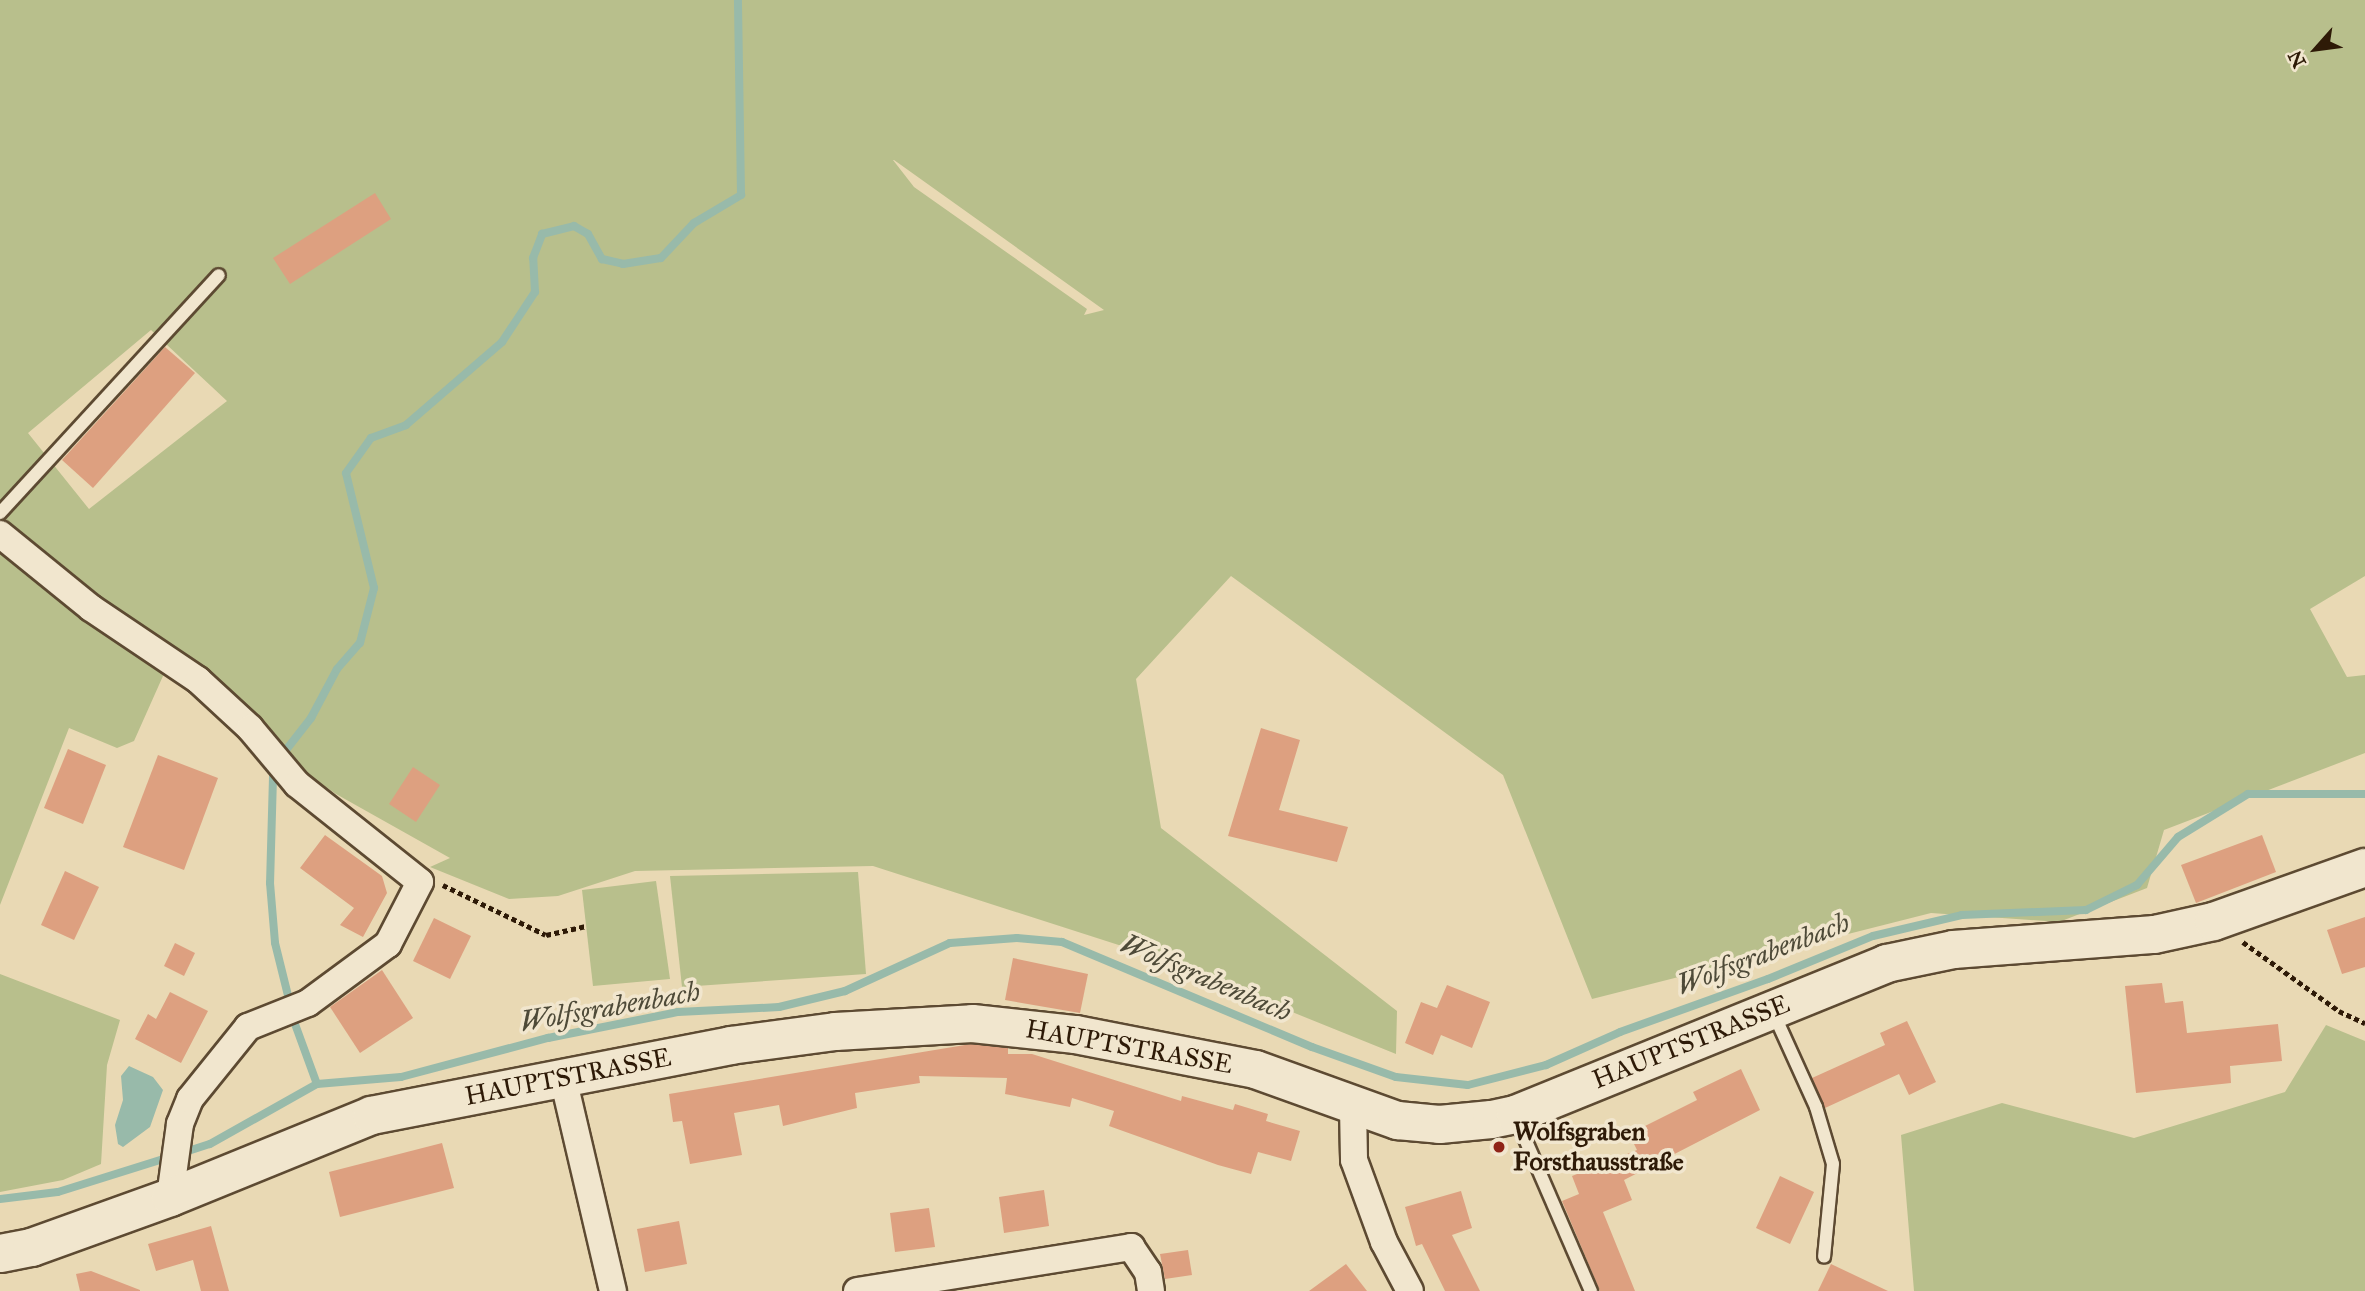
<!DOCTYPE html>
<meta charset="utf-8">
<style>
body{margin:0}
#map{position:relative;width:2365px;height:1291px;overflow:hidden;background:#e9d9b4;font-family:"IM FELL Great Primer",serif}
div>[style]{position:absolute}
.green>*{inset:0;background:#b8bf8c}
.water>*{inset:0;background:#98baaa}
.stream>*{height:8px;margin:-4px;padding:0 4px;transform-origin:4px;border-radius:4px;background:#98baaa}
.building>*{inset:0;background:#dda080}
.path>*{height:4.5px;margin-top:-2.25px;transform-origin:0;background:repeating-linear-gradient(90deg,#2e1a07 0 5px,transparent 0 8.5px)}
.roads{filter:drop-shadow(2px 0 #5d4a32) drop-shadow(-2px 0 #5d4a32) drop-shadow(0 2px #5d4a32) drop-shadow(0 -2px #5d4a32)}
.lane>*{height:12px;margin:-6px;padding:0 6px;transform-origin:6px;border-radius:6px;background:#f1e6ce}
.street>*{height:26px;margin:-13px;padding:0 13px;transform-origin:13px;border-radius:13px;background:#f1e6ce}
.secondary>*{height:37px;margin:-18.5px;padding:0 18.5px;transform-origin:18.5px;border-radius:18.5px;background:#f1e6ce}
.dots>*{width:19px;height:19px;translate:-50% -50%;box-sizing:border-box;border:4px solid #f1e6ce;border-radius:50%}
span{translate:-50% -50%;white-space:nowrap;text-align:center;line-height:1.15;-webkit-text-stroke:7px #f1e6ce;paint-order:stroke}
.street-label{font-size:26px;color:#2e1a07}
.poi-label{font-size:26px;color:#2e1a07;font-weight:700}
.left{translate:0 -50%;text-align:left}
.water-label{font-size:28px;color:#4e4a38;font-style:italic}
.north{position:absolute;left:2281px;top:14px;width:70px;height:70px;-webkit-text-stroke:5px #f1e6ce;paint-order:stroke;rotate:242deg;font-size:19px;font-weight:700;line-height:28px;text-align:center;color:#2e1a07}
.north::after{content:'';display:block;margin:auto;width:24px;height:32px;background:#2e1a07;clip-path:polygon(50% 0,100% 100%,50% 72%,0 100%)}
</style>
<div id="map">
<div class="green">
<i style="clip-path:polygon(evenodd,0 0,2365px 0,2365px 576px,2310px 609px,2347px 677px,2365px 675px,2365px 753px,2164px 830px,2147px 888px,2059px 922px,1931px 913px,1592px 999px,1503px 775px,1231px 576px,1136px 679px,1161px 828px,1397px 1011px,1396px 1054px,1156px 957px,873px 866px,635px 871px,558px 896px,509px 899px,430px 867px,450px 858px,336px 794px,275px 751px,226px 693px,174px 651px,99px 606px,54px 564px,33px 578px,167px 667px,134px 741px,117px 748px,69px 728px,0 905px,0 0,893px 160px,894px 160px,1104px 310px,1084px 315px,1087px 309px,914px 187px,893px 160px,0 0,151px 330px,227px 401px,89px 509px,28px 433px,151px 330px)"></i>
<i style="clip-path:polygon(858px 872px,866px 974px,682px 987px,670px 876px)"></i>
<i style="clip-path:polygon(656px 881px,670px 979px,593px 986px,582px 890px)"></i>
<i style="clip-path:polygon(0 974px,120px 1020px,107px 1065px,101px 1164px,63px 1180px,0 1192px)"></i>
<i style="clip-path:polygon(2326px 1025px,2365px 1041px,2365px 1291px,1914px 1291px,1901px 1135px,2002px 1103px,2134px 1138px,2285px 1092px)"></i>
</div>
<div class="water">
<i style="clip-path:polygon(129px 1066px,153px 1077px,163px 1090px,150px 1127px,123px 1147px,118px 1144px,115px 1125px,123px 1100px,121px 1076px)"></i>
</div>
<div class="stream">
<i style="left:286px;top:750px;width:41px;rotate:-52deg"></i>
<i style="left:311px;top:718px;width:55px;rotate:-62deg"></i>
<i style="left:337px;top:669px;width:35px;rotate:-49deg"></i>
<i style="left:360px;top:643px;width:57px;rotate:-75.7deg"></i>
<i style="left:374px;top:588px;width:118px;rotate:-103.7deg"></i>
<i style="left:346px;top:473px;width:43px;rotate:-54.5deg"></i>
<i style="left:371px;top:438px;width:37px;rotate:-20deg"></i>
<i style="left:406px;top:425px;width:127px;rotate:-40.8deg"></i>
<i style="left:502px;top:342px;width:60px;rotate:-56.6deg"></i>
<i style="left:535px;top:292px;width:34px;rotate:-93deg"></i>
<i style="left:533px;top:258px;width:26px;rotate:-69deg"></i>
<i style="left:542px;top:234px;width:33px;rotate:-14deg"></i>
<i style="left:574px;top:226px;width:16px;rotate:30deg"></i>
<i style="left:588px;top:234px;width:29px;rotate:61deg"></i>
<i style="left:602px;top:259px;width:22px;rotate:13deg"></i>
<i style="left:623px;top:264px;width:38px;rotate:-9deg"></i>
<i style="left:661px;top:258px;width:48px;rotate:-46.7deg"></i>
<i style="left:694px;top:223px;width:55px;rotate:-30.8deg"></i>
<i style="left:741px;top:195px;width:195px;rotate:-90.9deg"></i>
<i style="left:273px;top:777px;width:106px;rotate:91.6deg"></i>
<i style="left:270px;top:883px;width:60px;rotate:85.2deg"></i>
<i style="left:275px;top:943px;width:83px;rotate:76.1deg"></i>
<i style="left:295px;top:1024px;width:64px;rotate:69.9deg"></i>
<i style="left:182px;top:1153px;width:29px;rotate:-18deg"></i>
<i style="left:210px;top:1144px;width:123px;rotate:-29.3deg"></i>
<i style="left:317px;top:1084px;width:84px;rotate:-4.8deg"></i>
<i style="left:401px;top:1077px;width:152px;rotate:-14.9deg"></i>
<i style="left:548px;top:1038px;width:133px;rotate:-11.3deg"></i>
<i style="left:678px;top:1012px;width:101px;rotate:-2.8deg"></i>
<i style="left:779px;top:1007px;width:68px;rotate:-13.6deg"></i>
<i style="left:845px;top:991px;width:115px;rotate:-24.6deg"></i>
<i style="left:950px;top:943px;width:67px;rotate:-4.3deg"></i>
<i style="left:1017px;top:938px;width:45px;rotate:5.1deg"></i>
<i style="left:1062px;top:942px;width:271px;rotate:22.8deg"></i>
<i style="left:1312px;top:1047px;width:89px;rotate:19.7deg"></i>
<i style="left:1396px;top:1077px;width:72px;rotate:6.3deg"></i>
<i style="left:1468px;top:1085px;width:81px;rotate:-14.4deg"></i>
<i style="left:1546px;top:1065px;width:81px;rotate:-24deg"></i>
<i style="left:1620px;top:1032px;width:157px;rotate:-19.7deg"></i>
<i style="left:1768px;top:979px;width:113px;rotate:-22.3deg"></i>
<i style="left:1873px;top:936px;width:91px;rotate:-13.3deg"></i>
<i style="left:1962px;top:915px;width:124px;rotate:-2.3deg"></i>
<i style="left:2086px;top:910px;width:57px;rotate:-26.1deg"></i>
<i style="left:2137px;top:885px;width:63px;rotate:-49.5deg"></i>
<i style="left:2178px;top:837px;width:82px;rotate:-31.6deg"></i>
<i style="left:2248px;top:794px;width:117px"></i>
<i style="left:0;top:1199px;width:58px;rotate:-6.9deg"></i>
<i style="left:58px;top:1192px;width:117px;rotate:-17.4deg"></i>
</div>
<div class="building">
<i style="clip-path:polygon(375px 193px,391px 219px,290px 284px,273px 258px)"></i>
<i style="clip-path:polygon(165px 347px,195px 373px,93px 488px,62px 460px)"></i>
<i style="clip-path:polygon(1261px 728px,1300px 740px,1279px 810px,1348px 827px,1337px 862px,1228px 836px)"></i>
<i style="clip-path:polygon(68px 749px,106px 765px,83px 824px,44px 808px)"></i>
<i style="clip-path:polygon(158px 755px,218px 778px,184px 870px,123px 847px)"></i>
<i style="clip-path:polygon(413px 767px,440px 785px,416px 822px,389px 804px)"></i>
<i style="clip-path:polygon(325px 835px,382px 876px,387px 893px,363px 937px,340px 925px,354px 908px,300px 868px)"></i>
<i style="clip-path:polygon(2262px 835px,2276px 872px,2196px 903px,2181px 865px)"></i>
<i style="clip-path:polygon(65px 871px,99px 887px,74px 940px,41px 925px)"></i>
<i style="clip-path:polygon(2365px 917px,2365px 967px,2342px 974px,2327px 930px)"></i>
<i style="clip-path:polygon(434px 918px,471px 936px,450px 979px,413px 961px)"></i>
<i style="clip-path:polygon(175px 943px,195px 953px,184px 976px,164px 966px)"></i>
<i style="clip-path:polygon(1013px 958px,1088px 974px,1080px 1013px,1005px 1000px)"></i>
<i style="clip-path:polygon(382px 970px,413px 1018px,360px 1053px,330px 1007px)"></i>
<i style="clip-path:polygon(2162px 983px,2165px 1003px,2183px 1001px,2187px 1033px,2278px 1024px,2282px 1061px,2230px 1066px,2231px 1083px,2136px 1093px,2125px 986px)"></i>
<i style="clip-path:polygon(1447px 985px,1490px 1002px,1472px 1048px,1441px 1035px,1433px 1055px,1405px 1043px,1421px 1002px,1437px 1008px)"></i>
<i style="clip-path:polygon(170px 992px,208px 1011px,181px 1063px,135px 1039px,148px 1014px,156px 1019px)"></i>
<i style="clip-path:polygon(1907px 1021px,1936px 1082px,1909px 1095px,1899px 1074px,1825px 1108px,1812px 1078px,1885px 1045px,1880px 1033px)"></i>
<i style="clip-path:polygon(971px 1044px,1008px 1048px,1008px 1054px,1032px 1054px,1181px 1101px,1182px 1096px,1233px 1110px,1235px 1104px,1268px 1114px,1266px 1121px,1300px 1131px,1291px 1161px,1258px 1152px,1251px 1174px,1218px 1165px,1109px 1126px,1114px 1111px,1072px 1098px,1070px 1107px,1005px 1094px,1007px 1078px,919px 1076px,920px 1083px,855px 1093px,857px 1108px,783px 1126px,779px 1105px,734px 1113px,742px 1155px,690px 1164px,682px 1121px,673px 1122px,669px 1094px)"></i>
<i style="clip-path:polygon(1741px 1069px,1760px 1110px,1624px 1180px,1632px 1200px,1603px 1212px,1635px 1291px,1600px 1291px,1562px 1201px,1579px 1194px,1572px 1176px,1637px 1150px,1629px 1134px,1697px 1100px,1693px 1092px)"></i>
<i style="clip-path:polygon(442px 1143px,454px 1188px,340px 1217px,329px 1172px)"></i>
<i style="clip-path:polygon(1780px 1176px,1814px 1192px,1790px 1244px,1756px 1228px)"></i>
<i style="clip-path:polygon(1044px 1190px,1049px 1226px,1004px 1233px,999px 1197px)"></i>
<i style="clip-path:polygon(1461px 1191px,1472px 1228px,1452px 1235px,1480px 1291px,1445px 1291px,1422px 1244px,1416px 1246px,1405px 1207px)"></i>
<i style="clip-path:polygon(929px 1208px,935px 1247px,895px 1252px,890px 1213px)"></i>
<i style="clip-path:polygon(679px 1221px,687px 1264px,645px 1272px,637px 1229px)"></i>
<i style="clip-path:polygon(211px 1226px,229px 1291px,201px 1291px,193px 1260px,156px 1271px,148px 1244px)"></i>
<i style="clip-path:polygon(1188px 1250px,1192px 1275px,1165px 1279px,1160px 1254px)"></i>
<i style="clip-path:polygon(1346px 1264px,1367px 1291px,1309px 1291px)"></i>
<i style="clip-path:polygon(1831px 1264px,1888px 1291px,1818px 1291px)"></i>
<i style="clip-path:polygon(91px 1271px,140px 1290px,140px 1291px,80px 1291px,76px 1274px)"></i>
</div>
<div class="path">
<i style="left:443px;top:885px;width:114px;rotate:25.9deg"></i>
<i style="left:546px;top:935px;width:41px;rotate:-12.7deg"></i>
<i style="left:2243px;top:942px;width:118px;rotate:35.7deg"></i>
<i style="left:2339px;top:1011px;width:29px;rotate:25deg"></i>
</div>
<div class="roads">
<div class="lane">
<i style="left:0;top:513px;width:323px;rotate:-47.4deg"></i>
<i style="left:1773px;top:1012px;width:104px;rotate:65.6deg"></i>
<i style="left:1816px;top:1107px;width:59px;rotate:73.4deg"></i>
<i style="left:1833px;top:1164px;width:93px;rotate:95.5deg"></i>
<i style="left:1516px;top:1118px;width:189px;rotate:66.6deg"></i>
</div>
<div class="street">
<i style="left:0;top:534px;width:117px;rotate:39.1deg"></i>
<i style="left:91px;top:608px;width:129px;rotate:33.9deg"></i>
<i style="left:198px;top:680px;width:71px;rotate:42.7deg"></i>
<i style="left:250px;top:728px;width:73px;rotate:50deg"></i>
<i style="left:297px;top:784px;width:157px;rotate:38.5deg"></i>
<i style="left:420px;top:882px;width:70px;rotate:117.3deg"></i>
<i style="left:388px;top:944px;width:99px;rotate:143.6deg"></i>
<i style="left:308px;top:1003px;width:65px;rotate:158.2deg"></i>
<i style="left:248px;top:1027px;width:92px;rotate:128.9deg"></i>
<i style="left:190px;top:1099px;width:27px;rotate:112deg"></i>
<i style="left:180px;top:1124px;width:74px;rotate:97.8deg"></i>
<i style="left:563px;top:1078px;width:219px;rotate:76.8deg"></i>
<i style="left:1353px;top:1107px;width:53px;rotate:88.9deg"></i>
<i style="left:1354px;top:1160px;width:87px;rotate:69.9deg"></i>
<i style="left:1384px;top:1242px;width:55px;rotate:62deg"></i>
<i style="left:857px;top:1291px;width:278px;rotate:-9.1deg"></i>
<i style="left:1131px;top:1247px;width:30px;rotate:56deg"></i>
<i style="left:1148px;top:1272px;width:19px;rotate:81deg"></i>
</div>
<div class="secondary">
<i style="left:0;top:1253px;width:32px;rotate:-11deg"></i>
<i style="left:31px;top:1247px;width:148px;rotate:-19.8deg"></i>
<i style="left:170px;top:1197px;width:217px;rotate:-22.2deg"></i>
<i style="left:371px;top:1115px;width:366px;rotate:-11deg"></i>
<i style="left:730px;top:1045px;width:106px;rotate:-7.6deg"></i>
<i style="left:835px;top:1031px;width:137px;rotate:-3.3deg"></i>
<i style="left:972px;top:1023px;width:104px;rotate:6.1deg"></i>
<i style="left:1075px;top:1034px;width:183px;rotate:11deg"></i>
<i style="left:1255px;top:1069px;width:151px;rotate:19.8deg"></i>
<i style="left:1397px;top:1120px;width:42px;rotate:5.4deg"></i>
<i style="left:1439px;top:1124px;width:52px;rotate:-5.5deg"></i>
<i style="left:1491px;top:1119px;width:25px;rotate:-12deg"></i>
<i style="left:1515px;top:1114px;width:401px;rotate:-22.1deg"></i>
<i style="left:1886px;top:963px;width:68px;rotate:-11.8deg"></i>
<i style="left:1953px;top:949px;width:202px;rotate:-4.3deg"></i>
<i style="left:2154px;top:934px;width:60px;rotate:-12.4deg"></i>
<i style="left:2213px;top:921px;width:161px;rotate:-19.6deg"></i>
</div>
</div>
<div class="dots">
<i style="left:1499px;top:1147px;background:#8f2418"></i>
</div>
<div class="street-label">
<span style="left:1691px;top:1042px;rotate:-22deg">HAUPTSTRASSE</span>
<span style="left:1129px;top:1047px;rotate:10deg">HAUPTSTRASSE</span>
<span style="left:568px;top:1077px;rotate:-11deg">HAUPTSTRASSE</span>
</div>
<div class="poi-label">
<span class="left" style="left:1513px;top:1147px">Wolfsgraben<br>Forsthausstraße</span>
</div>
<div class="water-label">
<span style="left:1763px;top:954px;rotate:-21deg">Wolfsgrabenbach</span>
<span style="left:1206px;top:978px;rotate:23deg">Wolfsgrabenbach</span>
<span style="left:610px;top:1007px;rotate:-10deg">Wolfsgrabenbach</span>
</div>
<div class="north">N</div>
</div>
